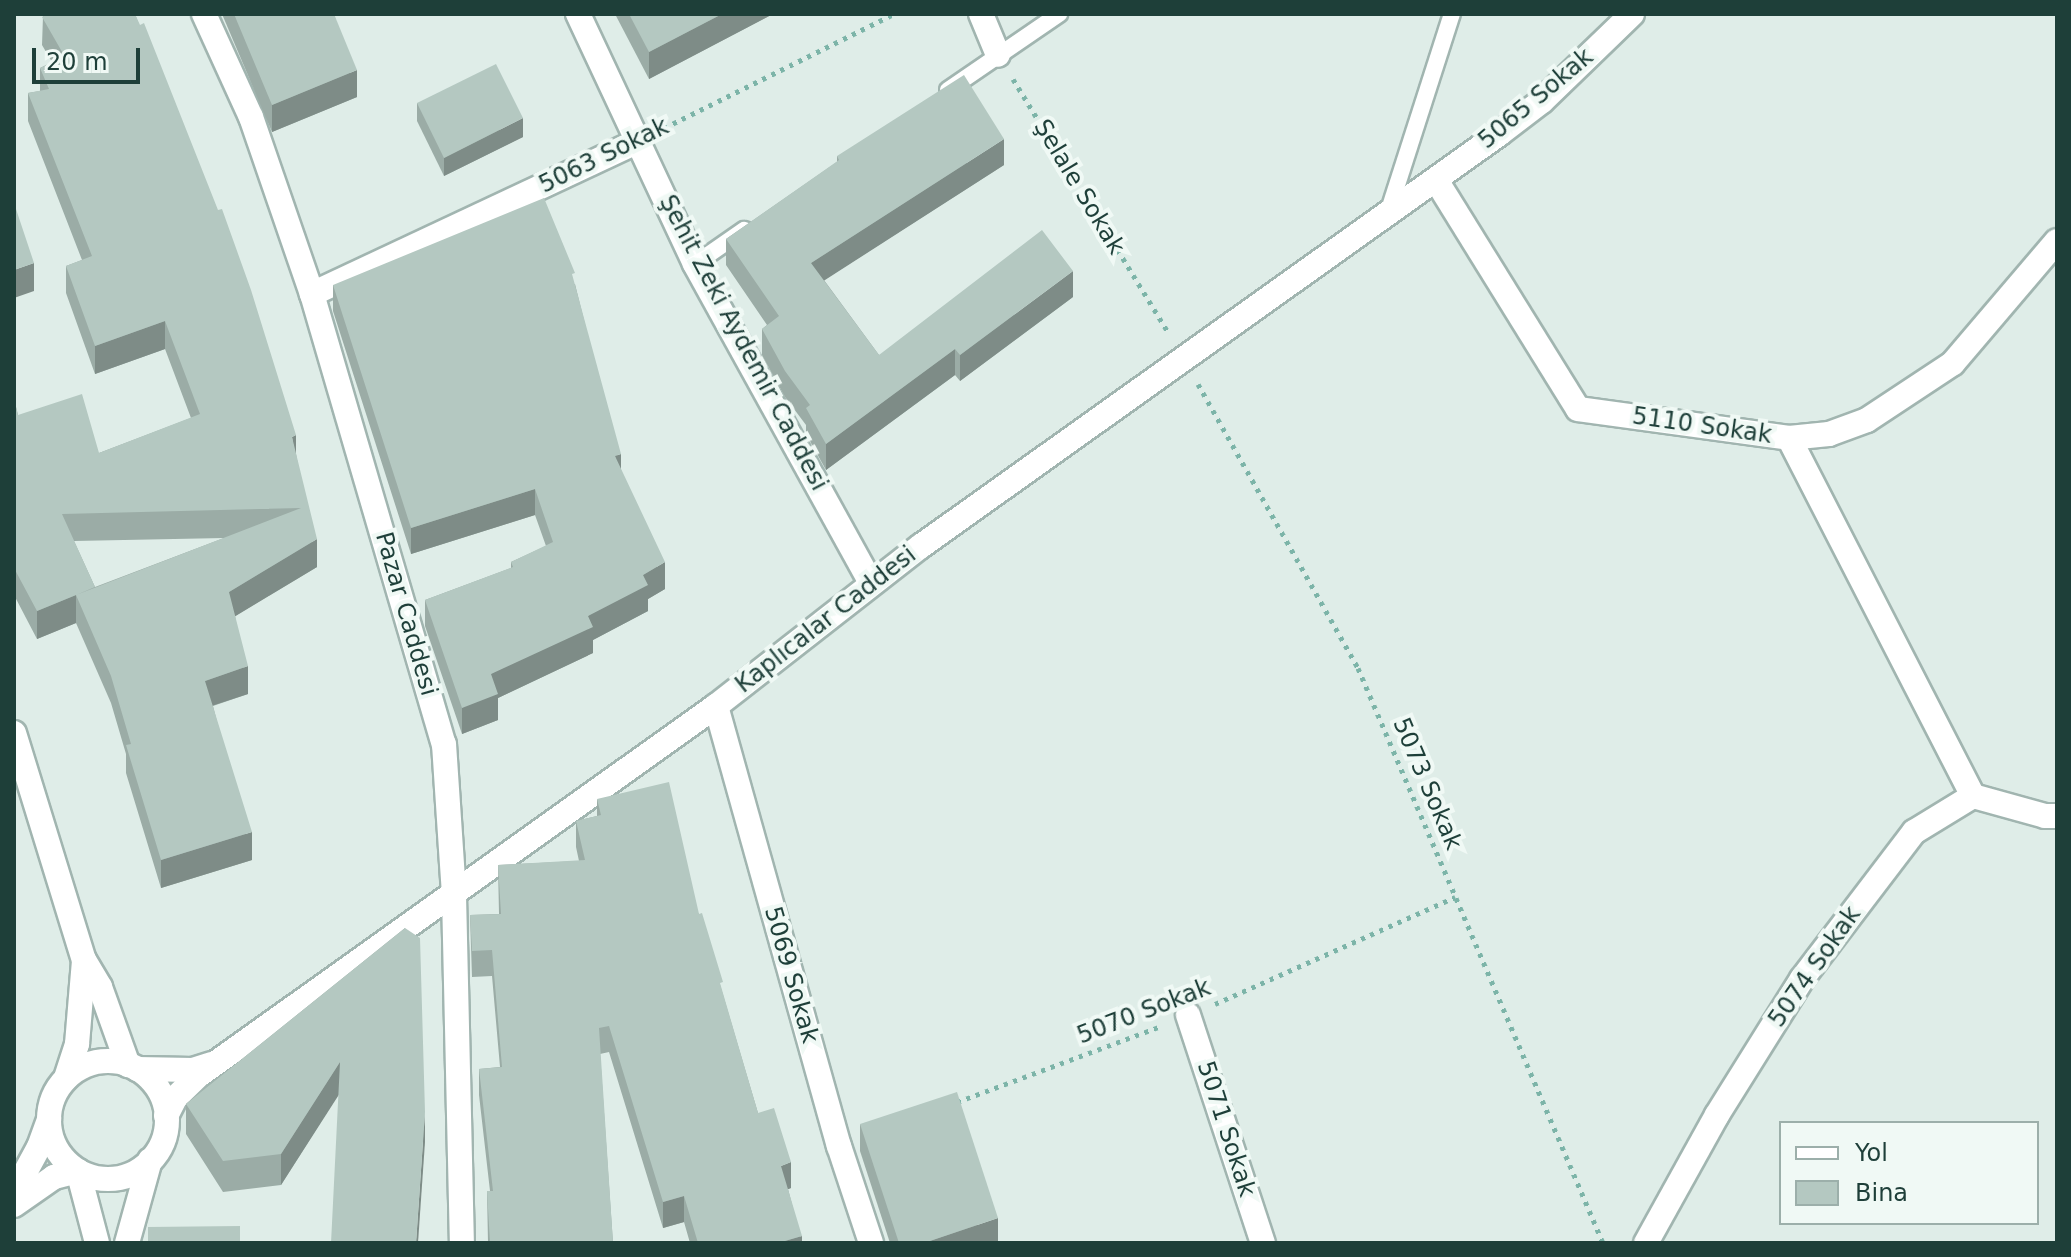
<!DOCTYPE html>
<meta charset="utf-8">
<style>
body{margin:0}
#map{position:relative;width:2071px;height:1257px;overflow:hidden;background:#dfede8;font-family:"DejaVu Sans",sans-serif}
div>[style]{position:absolute}
.path>*{height:5px;margin-top:-2.5px;transform-origin:0;background:repeating-linear-gradient(90deg,#7cb4a8 0 4px,transparent 0 10px)}
.roads{filter:drop-shadow(2px 0 #a1b5b0) drop-shadow(-2px 0 #a1b5b0) drop-shadow(0 2px #a1b5b0) drop-shadow(0 -2px #a1b5b0)}
.lane>*{height:16px;margin:-8px;padding:0 8px;transform-origin:8px;border-radius:8px;background:#fff}
.street>*{height:24px;margin:-12px;padding:0 12px;transform-origin:12px;border-radius:12px;background:#fff}
.secondary>*{height:24px;margin:-12px;padding:0 12px;transform-origin:12px;border-radius:12px;background:#fff}
.secondary>.ring{margin:-12px;padding:0;box-sizing:content-box;background:none;border:24px solid #fff;border-radius:50%}
.wall>*{inset:0;background:#9baca6}
.shaded-wall>*{inset:0;background:#7e8c87}
.building>*{inset:0;background:#b4c8c1}
span{translate:-50% -50%;white-space:nowrap;text-align:center;line-height:1.15;-webkit-text-stroke:8px #f0f9f5;paint-order:stroke}
.street-label{font-size:24px;color:#1e3f39}
.frame{position:absolute;inset:0;border:16px solid #1e3f39;pointer-events:none}
.legend{position:absolute;left:1779px;top:1121px;width:260px;height:104px;box-sizing:border-box;background:#f0f9f5;border:2px solid #9cafaa;margin:0;padding:10px 14px;list-style:none;font-size:24px;color:#1e3f39}
.legend li{display:flex;align-items:center;gap:16px;height:40px}
.legend b{width:40px;border:2px solid #9cafaa}
.scale{position:absolute;left:32px;top:48px;width:108px;height:36px;box-sizing:border-box;border:4px solid #1e3f39;border-top:0;padding-left:10px;font-size:24px;line-height:28px;white-space:nowrap;color:#1e3f39;-webkit-text-stroke:6px #f0f9f5;paint-order:stroke}
</style>
<div id="map">
<div class="path">
<i style="left:1013px;top:79px;width:299px;rotate:58.5deg"></i>
<i style="left:664px;top:128px;width:257px;rotate:-26.4deg"></i>
<i style="left:1198px;top:384px;width:326px;rotate:60.6deg"></i>
<i style="left:1358px;top:668px;width:625px;rotate:66.92deg"></i>
<i style="left:1215px;top:1004px;width:263px;rotate:-24deg"></i>
<i style="left:957px;top:1102px;width:218px;rotate:-20.4deg"></i>
</div>
<div class="roads">
<div class="lane">
<i style="left:948px;top:90px;width:135px;rotate:-34.4deg"></i>
<i style="left:1388px;top:213px;width:209px;rotate:-72.2deg"></i>
<i style="left:695px;top:264px;width:60px;rotate:-34.8deg"></i>
</div>
<div class="street">
<i style="left:204px;top:14px;width:113px;rotate:65.5deg"></i>
<i style="left:251px;top:117px;width:187px;rotate:71deg"></i>
<i style="left:312px;top:294px;width:469px;rotate:73.7deg"></i>
<i style="left:444px;top:744px;width:151px;rotate:86.2deg"></i>
<i style="left:454px;top:895px;width:348px;rotate:88.7deg"></i>
<i style="left:578px;top:14px;width:276px;rotate:64.9deg"></i>
<i style="left:695px;top:264px;width:364px;rotate:61.1deg"></i>
<i style="left:981px;top:14px;width:44px;rotate:67.5deg"></i>
<i style="left:1436px;top:180px;width:269px;rotate:58.2deg"></i>
<i style="left:1578px;top:409px;width:213px;rotate:7.8deg"></i>
<i style="left:1789px;top:438px;width:40px;rotate:-5.7deg"></i>
<i style="left:1829px;top:434px;width:40px;rotate:-20.2deg"></i>
<i style="left:1867px;top:420px;width:103px;rotate:-33.5deg"></i>
<i style="left:1953px;top:363px;width:160px;rotate:-49.6deg"></i>
<i style="left:312px;top:294px;width:360px;rotate:-25.1deg"></i>
<i style="left:1789px;top:438px;width:403px;rotate:62.8deg"></i>
<i style="left:716px;top:706px;width:457px;rotate:74.4deg"></i>
<i style="left:839px;top:1146px;width:102px;rotate:71.7deg"></i>
<i style="left:1188px;top:1015px;width:240px;rotate:71.8deg"></i>
<i style="left:137px;top:1069px;width:56px;rotate:1deg"></i>
<i style="left:193px;top:1070px;width:19px;rotate:-18deg"></i>
<i style="left:166px;top:1116px;width:20px;rotate:-63deg"></i>
<i style="left:175px;top:1098px;width:33px;rotate:-44deg"></i>
<i style="left:199px;top:1075px;width:635px;rotate:-35.52deg"></i>
<i style="left:716px;top:706px;width:260px;rotate:-38deg"></i>
<i style="left:921px;top:546px;width:710px;rotate:-35.48deg"></i>
<i style="left:1499px;top:134px;width:54px;rotate:-37.5deg"></i>
<i style="left:1542px;top:101px;width:125px;rotate:-44deg"></i>
<i style="left:14px;top:1193px;width:52px;rotate:-61.5deg"></i>
<i style="left:39px;top:1147px;width:30px;rotate:-70deg"></i>
<i style="left:14px;top:1205px;width:49px;rotate:-35deg"></i>
<i style="left:54px;top:1177px;width:25px;rotate:-14deg"></i>
<i style="left:1646px;top:1243px;width:146px;rotate:-61deg"></i>
<i style="left:1717px;top:1115px;width:160px;rotate:-58deg"></i>
<i style="left:1802px;top:979px;width:185px;rotate:-52.7deg"></i>
<i style="left:1914px;top:832px;width:69px;rotate:-31.4deg"></i>
<i style="left:1973px;top:796px;width:75px;rotate:15.5deg"></i>
<i style="left:2045px;top:816px;width:12px"></i>
</div>
<div class="secondary">
<i style="left:14px;top:733px;width:238px;rotate:72.9deg"></i>
<i class="ring" style="left:49px;top:1061px;width:94px;height:94px"></i>
<i style="left:66px;top:1078px;width:36px;rotate:-72deg"></i>
<i style="left:77px;top:1044px;width:84px;rotate:-85.2deg"></i>
<i style="left:84px;top:960px;width:31px;rotate:59deg"></i>
<i style="left:100px;top:987px;width:83px;rotate:70.3deg"></i>
<i style="left:78px;top:1171px;width:74px;rotate:75.2deg"></i>
<i style="left:127px;top:1243px;width:86px;rotate:-74.5deg"></i>
</div>
</div>
<div class="wall">
<i style="clip-path:polygon(evenodd,42px 14px,135px 14px,296px 454px,317px 567px,235px 616px,248px 694px,213px 706px,252px 860px,161px 888px,126px 773px,126px 754px,111px 703px,76px 623px,37px 639px,14px 595px,14px 399px,18px 415px,99px 453px,191px 418px,165px 349px,95px 374px,66px 293px,66px 266px,82px 260px,28px 121px,28px 93px,40px 91px,40px 68px,52px 62px,42px 45px,43px 16px,42px 14px,224px 538px,95px 587px,74px 541px,224px 538px)"></i>
<i style="clip-path:polygon(222px 14px,334px 14px,357px 97px,272px 132px)"></i>
<i style="clip-path:polygon(615px 14px,773px 14px,649px 79px)"></i>
<i style="clip-path:polygon(417px 103px,523px 137px,444px 176px,417px 121px)"></i>
<i style="clip-path:polygon(837px 156px,1004px 165px,824px 280px,879px 355px,1073px 297px,960px 381px,955px 375px,826px 470px,806px 434px,806px 425px,785px 397px,762px 355px,762px 329px,767px 325px,726px 265px,726px 239px,837px 162px)"></i>
<i style="clip-path:polygon(575px 284px,621px 470px,665px 589px,648px 599px,648px 611px,593px 640px,593px 653px,498px 698px,498px 720px,462px 734px,425px 626px,425px 600px,511px 568px,511px 562px,546px 546px,535px 515px,411px 554px,333px 311px,333px 285px)"></i>
<i style="clip-path:polygon(597px 799px,699px 914px,758px 1113px,791px 1188px,788px 1189px,802px 1243px,690px 1243px,684px 1222px,663px 1228px,609px 1052px,600px 1054px,613px 1243px,488px 1243px,487px 1191px,490px 1191px,479px 1095px,479px 1069px,500px 1067px,492px 976px,472px 977px,470px 915px,499px 914px,498px 865px,579px 861px,576px 847px,576px 821px,597px 816px)"></i>
<i style="clip-path:polygon(405px 928px,425px 1142px,338px 1095px,281px 1185px,223px 1192px,186px 1134px,186px 1104px)"></i>
<i style="clip-path:polygon(860px 1124px,998px 1243px,890px 1243px,860px 1151px)"></i>
</div>
<div class="shaded-wall">
<i style="clip-path:polygon(722px 14px,773px 14px,649px 79px,649px 52px)"></i>
<i style="clip-path:polygon(357px 70px,357px 97px,272px 132px,272px 105px)"></i>
<i style="clip-path:polygon(523px 118px,523px 137px,444px 176px,444px 158px)"></i>
<i style="clip-path:polygon(1004px 139px,1004px 165px,811px 289px,811px 263px)"></i>
<i style="clip-path:polygon(34px 263px,34px 291px,14px 298px,14px 270px)"></i>
<i style="clip-path:polygon(1073px 271px,1073px 297px,960px 381px,960px 355px)"></i>
<i style="clip-path:polygon(165px 321px,165px 349px,95px 374px,95px 346px)"></i>
<i style="clip-path:polygon(955px 349px,955px 375px,826px 470px,826px 444px)"></i>
<i style="clip-path:polygon(296px 435px,296px 463px,292px 437px)"></i>
<i style="clip-path:polygon(621px 454px,621px 481px,615px 456px)"></i>
<i style="clip-path:polygon(535px 489px,535px 515px,411px 554px,411px 528px)"></i>
<i style="clip-path:polygon(317px 539px,317px 567px,229px 620px,229px 592px)"></i>
<i style="clip-path:polygon(665px 562px,665px 589px,648px 599px,648px 611px,593px 640px,593px 653px,498px 698px,498px 720px,462px 734px,462px 708px,491px 674px,588px 616px,643px 575px)"></i>
<i style="clip-path:polygon(76px 595px,76px 623px,37px 639px,37px 611px)"></i>
<i style="clip-path:polygon(248px 666px,248px 694px,205px 708px,205px 681px)"></i>
<i style="clip-path:polygon(252px 832px,252px 860px,161px 888px,161px 860px)"></i>
<i style="clip-path:polygon(340px 1062px,340px 1093px,281px 1185px,281px 1154px)"></i>
<i style="clip-path:polygon(425px 1112px,425px 1142px,418px 1243px,416px 1243px)"></i>
<i style="clip-path:polygon(791px 1162px,791px 1188px,781px 1192px,781px 1166px)"></i>
<i style="clip-path:polygon(684px 1196px,684px 1222px,663px 1228px,663px 1202px)"></i>
<i style="clip-path:polygon(998px 1218px,998px 1243px,924px 1243px)"></i>
<i style="clip-path:polygon(802px 1236px,802px 1243px,778px 1243px)"></i>
</div>
<div class="building">
<i style="clip-path:polygon(evenodd,47px 14px,135px 14px,140px 25px,144px 23px,218px 210px,222px 209px,251px 290px,296px 435px,292px 437px,317px 539px,229px 592px,248px 666px,205px 681px,252px 832px,161px 860px,126px 745px,131px 744px,111px 676px,76px 595px,37px 611px,14px 568px,14px 399px,18px 415px,82px 394px,99px 453px,200px 414px,165px 321px,95px 346px,66px 266px,92px 256px,28px 93px,49px 89px,40px 68px,65px 57px,42px 17px,47px 14px,301px 508px,76px 595px,95px 587px,62px 514px,301px 508px)"></i>
<i style="clip-path:polygon(234px 14px,334px 14px,357px 70px,272px 105px)"></i>
<i style="clip-path:polygon(629px 14px,722px 14px,649px 52px)"></i>
<i style="clip-path:polygon(496px 64px,523px 118px,444px 158px,417px 103px)"></i>
<i style="clip-path:polygon(964px 75px,1004px 139px,811px 263px,879px 355px,1042px 230px,1073px 271px,960px 355px,955px 349px,826px 444px,806px 408px,810px 405px,785px 371px,762px 329px,779px 316px,726px 239px,839px 160px,837px 156px)"></i>
<i style="clip-path:polygon(544px 198px,575px 273px,572px 274px,621px 454px,615px 456px,665px 562px,643px 575px,648px 585px,588px 616px,593px 627px,491px 674px,498px 694px,462px 708px,425px 600px,513px 567px,511px 562px,553px 542px,535px 489px,411px 528px,333px 285px)"></i>
<i style="clip-path:polygon(14px 203px,34px 263px,14px 270px)"></i>
<i style="clip-path:polygon(669px 782px,699px 914px,702px 913px,723px 982px,720px 983px,758px 1113px,774px 1108px,791px 1162px,781px 1166px,802px 1236px,778px 1243px,698px 1243px,684px 1196px,663px 1202px,609px 1026px,599px 1028px,613px 1243px,490px 1243px,487px 1191px,493px 1191px,479px 1069px,502px 1067px,492px 950px,472px 951px,470px 915px,501px 914px,498px 865px,585px 860px,576px 821px,601px 815px,597px 799px)"></i>
<i style="clip-path:polygon(405px 928px,420px 938px,425px 1112px,416px 1243px,331px 1243px,340px 1062px,281px 1154px,223px 1161px,186px 1104px)"></i>
<i style="clip-path:polygon(957px 1092px,998px 1218px,924px 1243px,899px 1243px,860px 1124px)"></i>
<i style="clip-path:polygon(240px 1226px,240px 1243px,148px 1243px,148px 1227px)"></i>
</div>
<div class="street-label">
<span style="left:1536px;top:99px;rotate:-40deg">5065 Sokak</span>
<span style="left:604px;top:156px;rotate:-26deg">5063 Sokak</span>
<span style="left:1079px;top:187px;rotate:59deg">Şelale Sokak</span>
<span style="left:743px;top:343px;rotate:62deg">Şehit Zeki Aydemir Caddesi</span>
<span style="left:1702px;top:426px;rotate:8deg">5110 Sokak</span>
<span style="left:406px;top:614px;rotate:74deg">Pazar Caddesi</span>
<span style="left:826px;top:620px;rotate:-38deg">Kaplıcalar Caddesi</span>
<span style="left:1427px;top:784px;rotate:67deg">5073 Sokak</span>
<span style="left:1815px;top:967px;rotate:-55deg">5074 Sokak</span>
<span style="left:791px;top:975px;rotate:74deg">5069 Sokak</span>
<span style="left:1144px;top:1012px;rotate:-21deg">5070 Sokak</span>
<span style="left:1226px;top:1129px;rotate:72deg">5071 Sokak</span>
</div>
<div class="frame"></div>
<ul class="legend">
<li><b style="height:10px;background:#fff"></b>Yol</li>
<li><b style="height:22px;background:#b4c8c1"></b>Bina</li>
</ul>
<div class="scale">20 m</div>
</div>
